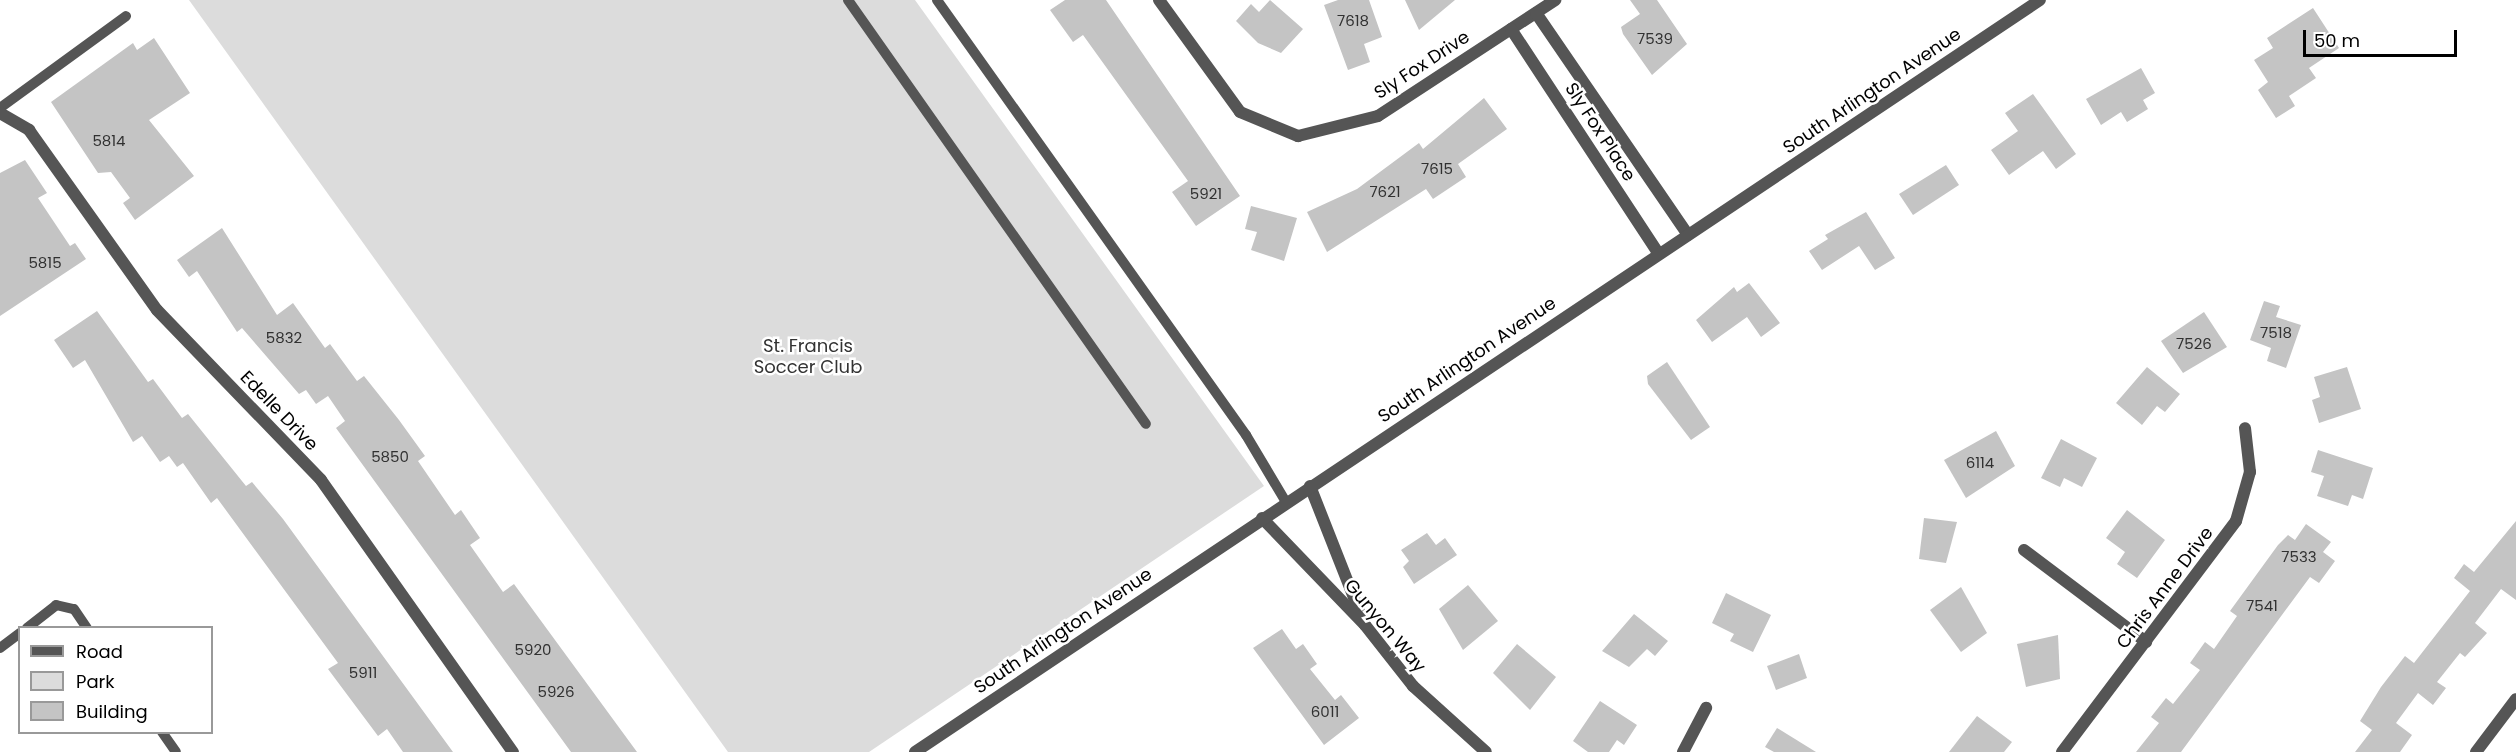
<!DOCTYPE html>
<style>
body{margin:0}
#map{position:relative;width:2516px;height:752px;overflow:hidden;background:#fff;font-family:Poppins,sans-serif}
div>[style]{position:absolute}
.green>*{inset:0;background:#dcdcdc}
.building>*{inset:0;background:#c4c4c4}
.service>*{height:10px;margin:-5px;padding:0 5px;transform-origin:5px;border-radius:5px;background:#555}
.minor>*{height:12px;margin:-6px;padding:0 6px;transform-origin:6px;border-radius:6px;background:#555}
.tertiary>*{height:12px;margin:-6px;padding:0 6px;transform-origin:6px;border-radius:6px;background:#555}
span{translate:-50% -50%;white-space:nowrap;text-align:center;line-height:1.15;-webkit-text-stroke:5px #fff;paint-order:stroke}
.number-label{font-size:15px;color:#313131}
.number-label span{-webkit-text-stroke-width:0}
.street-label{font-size:18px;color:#000}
.park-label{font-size:18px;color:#333}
.legend{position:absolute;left:18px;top:626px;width:195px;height:108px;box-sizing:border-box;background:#fff;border:2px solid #999;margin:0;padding:8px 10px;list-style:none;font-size:18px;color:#000}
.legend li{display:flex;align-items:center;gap:12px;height:30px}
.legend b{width:30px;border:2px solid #999}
.scale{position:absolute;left:2303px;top:30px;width:154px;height:27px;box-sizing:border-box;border:3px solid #000;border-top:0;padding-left:8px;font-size:18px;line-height:21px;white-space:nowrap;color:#000;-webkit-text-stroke:4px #fff;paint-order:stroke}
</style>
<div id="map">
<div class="green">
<i style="clip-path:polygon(189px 0,915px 0,1264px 486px,869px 752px,728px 752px)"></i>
</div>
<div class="building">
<i style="clip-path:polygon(1065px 0,1106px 0,1240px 196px,1196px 226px,1172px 192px,1188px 181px,1083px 35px,1073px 42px,1050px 10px)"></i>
<i style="clip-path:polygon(1270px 0,1303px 29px,1281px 53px,1258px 43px,1236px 21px,1251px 4px,1259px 12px)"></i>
<i style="clip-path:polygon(1338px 0,1369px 0,1382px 37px,1364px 44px,1370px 62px,1348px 70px,1324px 5px)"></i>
<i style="clip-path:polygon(1405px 0,1455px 0,1419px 30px)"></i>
<i style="clip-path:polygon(1630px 0,1657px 0,1687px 44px,1652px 75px,1623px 34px,1621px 27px,1640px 14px)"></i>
<i style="clip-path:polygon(2313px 8px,2339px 48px,2309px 68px,2316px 78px,2289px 96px,2295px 106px,2276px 118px,2258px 90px,2268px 82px,2254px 60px,2273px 48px,2267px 38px)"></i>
<i style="clip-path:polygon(154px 38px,190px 93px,149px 120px,194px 176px,135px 220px,123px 203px,130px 198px,111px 172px,98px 173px,51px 102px,133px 43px,137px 50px)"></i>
<i style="clip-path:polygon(2141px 68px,2155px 93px,2143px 100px,2148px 109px,2127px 122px,2121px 112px,2101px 125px,2086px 99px)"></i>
<i style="clip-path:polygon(2033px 94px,2076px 154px,2056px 169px,2043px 151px,2009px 175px,1991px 150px,2018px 131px,2005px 113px)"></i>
<i style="clip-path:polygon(1484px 98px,1507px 129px,1458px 164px,1466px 177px,1433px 199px,1426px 189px,1327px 252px,1307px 212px,1357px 189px,1419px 143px,1423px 149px)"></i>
<i style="clip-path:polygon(25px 160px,47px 193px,38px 198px,70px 246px,75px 243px,86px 259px,0 316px,0 173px)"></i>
<i style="clip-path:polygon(1946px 165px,1959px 185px,1913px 215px,1899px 194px)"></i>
<i style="clip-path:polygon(1251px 206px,1297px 218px,1284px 261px,1251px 250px,1257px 232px,1245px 229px)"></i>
<i style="clip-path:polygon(1866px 212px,1895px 258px,1875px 270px,1859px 246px,1822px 270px,1809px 251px,1828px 239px,1825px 235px)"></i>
<i style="clip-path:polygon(222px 228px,277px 315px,293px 303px,325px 348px,330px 344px,357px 381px,364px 376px,399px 420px,425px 456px,418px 461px,455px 515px,461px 510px,480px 538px,470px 545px,503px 592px,514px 584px,637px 752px,571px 752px,336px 428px,345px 421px,328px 396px,316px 404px,306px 390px,299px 394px,242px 328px,237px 332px,197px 271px,189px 277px,177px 260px)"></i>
<i style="clip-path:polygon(1749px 283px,1780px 323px,1761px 337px,1747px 317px,1712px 342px,1696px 320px,1734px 287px,1737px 292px)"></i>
<i style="clip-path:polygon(2264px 301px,2280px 306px,2276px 317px,2301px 325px,2286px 368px,2267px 361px,2271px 348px,2250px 340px)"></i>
<i style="clip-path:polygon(97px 311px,148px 382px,153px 379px,182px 418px,188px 414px,246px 486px,252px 482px,283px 519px,453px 752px,403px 752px,387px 729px,378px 736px,328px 669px,338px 663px,217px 498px,211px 503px,183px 463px,177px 467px,169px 456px,160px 462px,142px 436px,133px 442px,85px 360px,73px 368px,54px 340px)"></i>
<i style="clip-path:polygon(2204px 312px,2227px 347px,2183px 373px,2161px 341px)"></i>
<i style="clip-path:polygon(1667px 362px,1710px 427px,1691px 440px,1648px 384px,1647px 376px)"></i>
<i style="clip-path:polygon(2147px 367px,2180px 394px,2165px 412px,2157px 406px,2142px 425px,2116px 403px)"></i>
<i style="clip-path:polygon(2347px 367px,2361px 409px,2319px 423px,2312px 400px,2320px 397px,2314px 377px)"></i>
<i style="clip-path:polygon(1996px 431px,2015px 466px,1966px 498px,1944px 460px)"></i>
<i style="clip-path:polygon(2061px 439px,2097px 458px,2082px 487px,2064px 478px,2060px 487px,2041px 478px)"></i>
<i style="clip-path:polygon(2318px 450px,2373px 468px,2363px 499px,2352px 495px,2348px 506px,2317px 496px,2324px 476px,2311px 472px)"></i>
<i style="clip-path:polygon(2127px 510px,2165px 540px,2137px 578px,2117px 564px,2125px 552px,2106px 538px)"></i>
<i style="clip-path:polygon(1924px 518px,1957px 522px,1946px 563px,1919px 559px)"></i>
<i style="clip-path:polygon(2516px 521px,2516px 600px,2501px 589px,2475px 623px,2487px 633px,2465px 657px,2460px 653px,2437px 682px,2446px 688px,2433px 705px,2418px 693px,2396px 723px,2412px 735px,2400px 752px,2355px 752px,2372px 730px,2360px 721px,2381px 687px,2405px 656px,2414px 663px,2470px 591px,2454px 578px,2464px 564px,2474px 572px)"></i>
<i style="clip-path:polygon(2306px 524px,2331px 542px,2323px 552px,2335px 561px,2319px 583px,2310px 577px,2181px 752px,2136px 752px,2159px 723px,2151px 717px,2166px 698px,2173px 704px,2200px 670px,2190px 663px,2205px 642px,2214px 649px,2237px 616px,2230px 611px,2278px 545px,2288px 535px,2295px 540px)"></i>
<i style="clip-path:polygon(1427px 533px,1436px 545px,1445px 538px,1457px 555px,1414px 584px,1403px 567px,1409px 561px,1401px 550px)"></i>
<i style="clip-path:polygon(1468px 585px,1498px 621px,1463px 650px,1439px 609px)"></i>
<i style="clip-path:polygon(1961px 587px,1987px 633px,1961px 652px,1930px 610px)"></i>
<i style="clip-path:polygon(1726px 593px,1771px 615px,1753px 652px,1730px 641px,1734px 634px,1712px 623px)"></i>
<i style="clip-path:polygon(1634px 614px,1668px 641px,1655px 656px,1647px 649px,1629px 667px,1602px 651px)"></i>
<i style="clip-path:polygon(1282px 629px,1296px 649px,1303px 644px,1317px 664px,1310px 669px,1335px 700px,1341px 695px,1359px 718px,1324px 745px,1253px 648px)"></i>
<i style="clip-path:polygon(2058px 635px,2060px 679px,2026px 687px,2017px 644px)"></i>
<i style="clip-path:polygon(1517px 644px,1556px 677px,1530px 710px,1493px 673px)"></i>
<i style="clip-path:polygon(1799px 654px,1807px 678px,1776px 690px,1767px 666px)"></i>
<i style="clip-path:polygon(1600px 701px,1637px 725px,1624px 745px,1617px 740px,1609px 752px,1588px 752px,1573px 741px)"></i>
<i style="clip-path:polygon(1977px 716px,2012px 742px,2004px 752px,1949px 752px)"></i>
<i style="clip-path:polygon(1777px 728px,1816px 752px,1774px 752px,1765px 747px)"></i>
</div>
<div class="service">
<i style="left:848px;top:0;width:518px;rotate:54.9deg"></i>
<i style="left:937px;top:0;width:534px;rotate:54.61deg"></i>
<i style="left:1246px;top:435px;width:78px;rotate:59.2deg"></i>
<i style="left:0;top:108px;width:156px;rotate:-36.1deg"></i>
<i style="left:27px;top:628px;width:37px;rotate:-38deg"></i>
<i style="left:56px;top:605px;width:18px;rotate:13deg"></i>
<i style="left:74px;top:609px;width:23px;rotate:56deg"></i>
<i style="left:0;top:648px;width:25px;rotate:-37deg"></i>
<i style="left:162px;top:732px;width:24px;rotate:55deg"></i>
</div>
<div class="minor">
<i style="left:1159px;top:0;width:138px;rotate:54.1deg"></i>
<i style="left:1240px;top:112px;width:63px;rotate:22.5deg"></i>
<i style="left:1298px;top:136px;width:82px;rotate:-14deg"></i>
<i style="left:1378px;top:116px;width:212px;rotate:-33.2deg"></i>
<i style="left:1536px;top:13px;width:269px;rotate:55.6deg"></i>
<i style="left:1511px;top:29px;width:269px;rotate:56.7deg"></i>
<i style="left:0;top:113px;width:34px;rotate:30deg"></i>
<i style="left:29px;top:130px;width:221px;rotate:54.6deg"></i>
<i style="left:157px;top:310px;width:236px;rotate:46deg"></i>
<i style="left:321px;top:480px;width:333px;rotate:54.8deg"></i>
<i style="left:1310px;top:486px;width:142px;rotate:68.5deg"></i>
<i style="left:1262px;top:518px;width:149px;rotate:46.1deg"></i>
<i style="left:1365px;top:625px;width:78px;rotate:51.8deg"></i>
<i style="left:1413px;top:686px;width:98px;rotate:42.1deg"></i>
<i style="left:2024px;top:550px;width:153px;rotate:37deg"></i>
<i style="left:1683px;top:752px;width:50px;rotate:-62.4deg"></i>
<i style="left:2062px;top:752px;width:289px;rotate:-53deg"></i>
<i style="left:2236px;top:521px;width:51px;rotate:-74.1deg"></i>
<i style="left:2250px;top:472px;width:44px;rotate:-96.5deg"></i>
<i style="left:2476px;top:752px;width:66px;rotate:-53deg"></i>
</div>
<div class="tertiary">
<i style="left:915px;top:752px;width:1353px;rotate:-33.76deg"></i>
</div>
<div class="number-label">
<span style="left:1353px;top:21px">7618</span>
<span style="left:1655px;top:39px">7539</span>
<span style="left:109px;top:141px">5814</span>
<span style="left:1437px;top:169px">7615</span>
<span style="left:1385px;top:192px">7621</span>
<span style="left:1206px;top:194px">5921</span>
<span style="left:45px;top:263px">5815</span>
<span style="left:2276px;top:333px">7518</span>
<span style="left:284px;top:338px">5832</span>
<span style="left:2194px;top:344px">7526</span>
<span style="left:390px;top:457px">5850</span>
<span style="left:1980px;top:463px">6114</span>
<span style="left:2299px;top:557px">7533</span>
<span style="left:2262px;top:606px">7541</span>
<span style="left:533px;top:650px">5920</span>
<span style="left:363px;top:673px">5911</span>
<span style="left:556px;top:692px">5926</span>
<span style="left:1325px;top:712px">6011</span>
</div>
<div class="street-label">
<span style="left:1422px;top:65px;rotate:-33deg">Sly Fox Drive</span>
<span style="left:1872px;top:91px;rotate:-34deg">South Arlington Avenue</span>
<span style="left:1600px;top:132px;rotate:57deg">Sly Fox Place</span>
<span style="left:1467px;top:360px;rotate:-34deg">South Arlington Avenue</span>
<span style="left:279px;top:411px;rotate:46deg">Edelle Drive</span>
<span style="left:2165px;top:588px;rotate:-53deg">Chris Anne Drive</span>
<span style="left:1385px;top:626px;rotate:50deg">Gunyon Way</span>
<span style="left:1063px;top:631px;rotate:-34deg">South Arlington Avenue</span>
</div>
<div class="park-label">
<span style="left:808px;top:357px">St. Francis<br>Soccer Club</span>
</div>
<ul class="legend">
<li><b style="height:8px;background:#555"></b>Road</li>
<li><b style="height:16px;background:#dcdcdc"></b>Park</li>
<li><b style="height:16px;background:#c4c4c4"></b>Building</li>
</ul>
<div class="scale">50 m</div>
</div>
